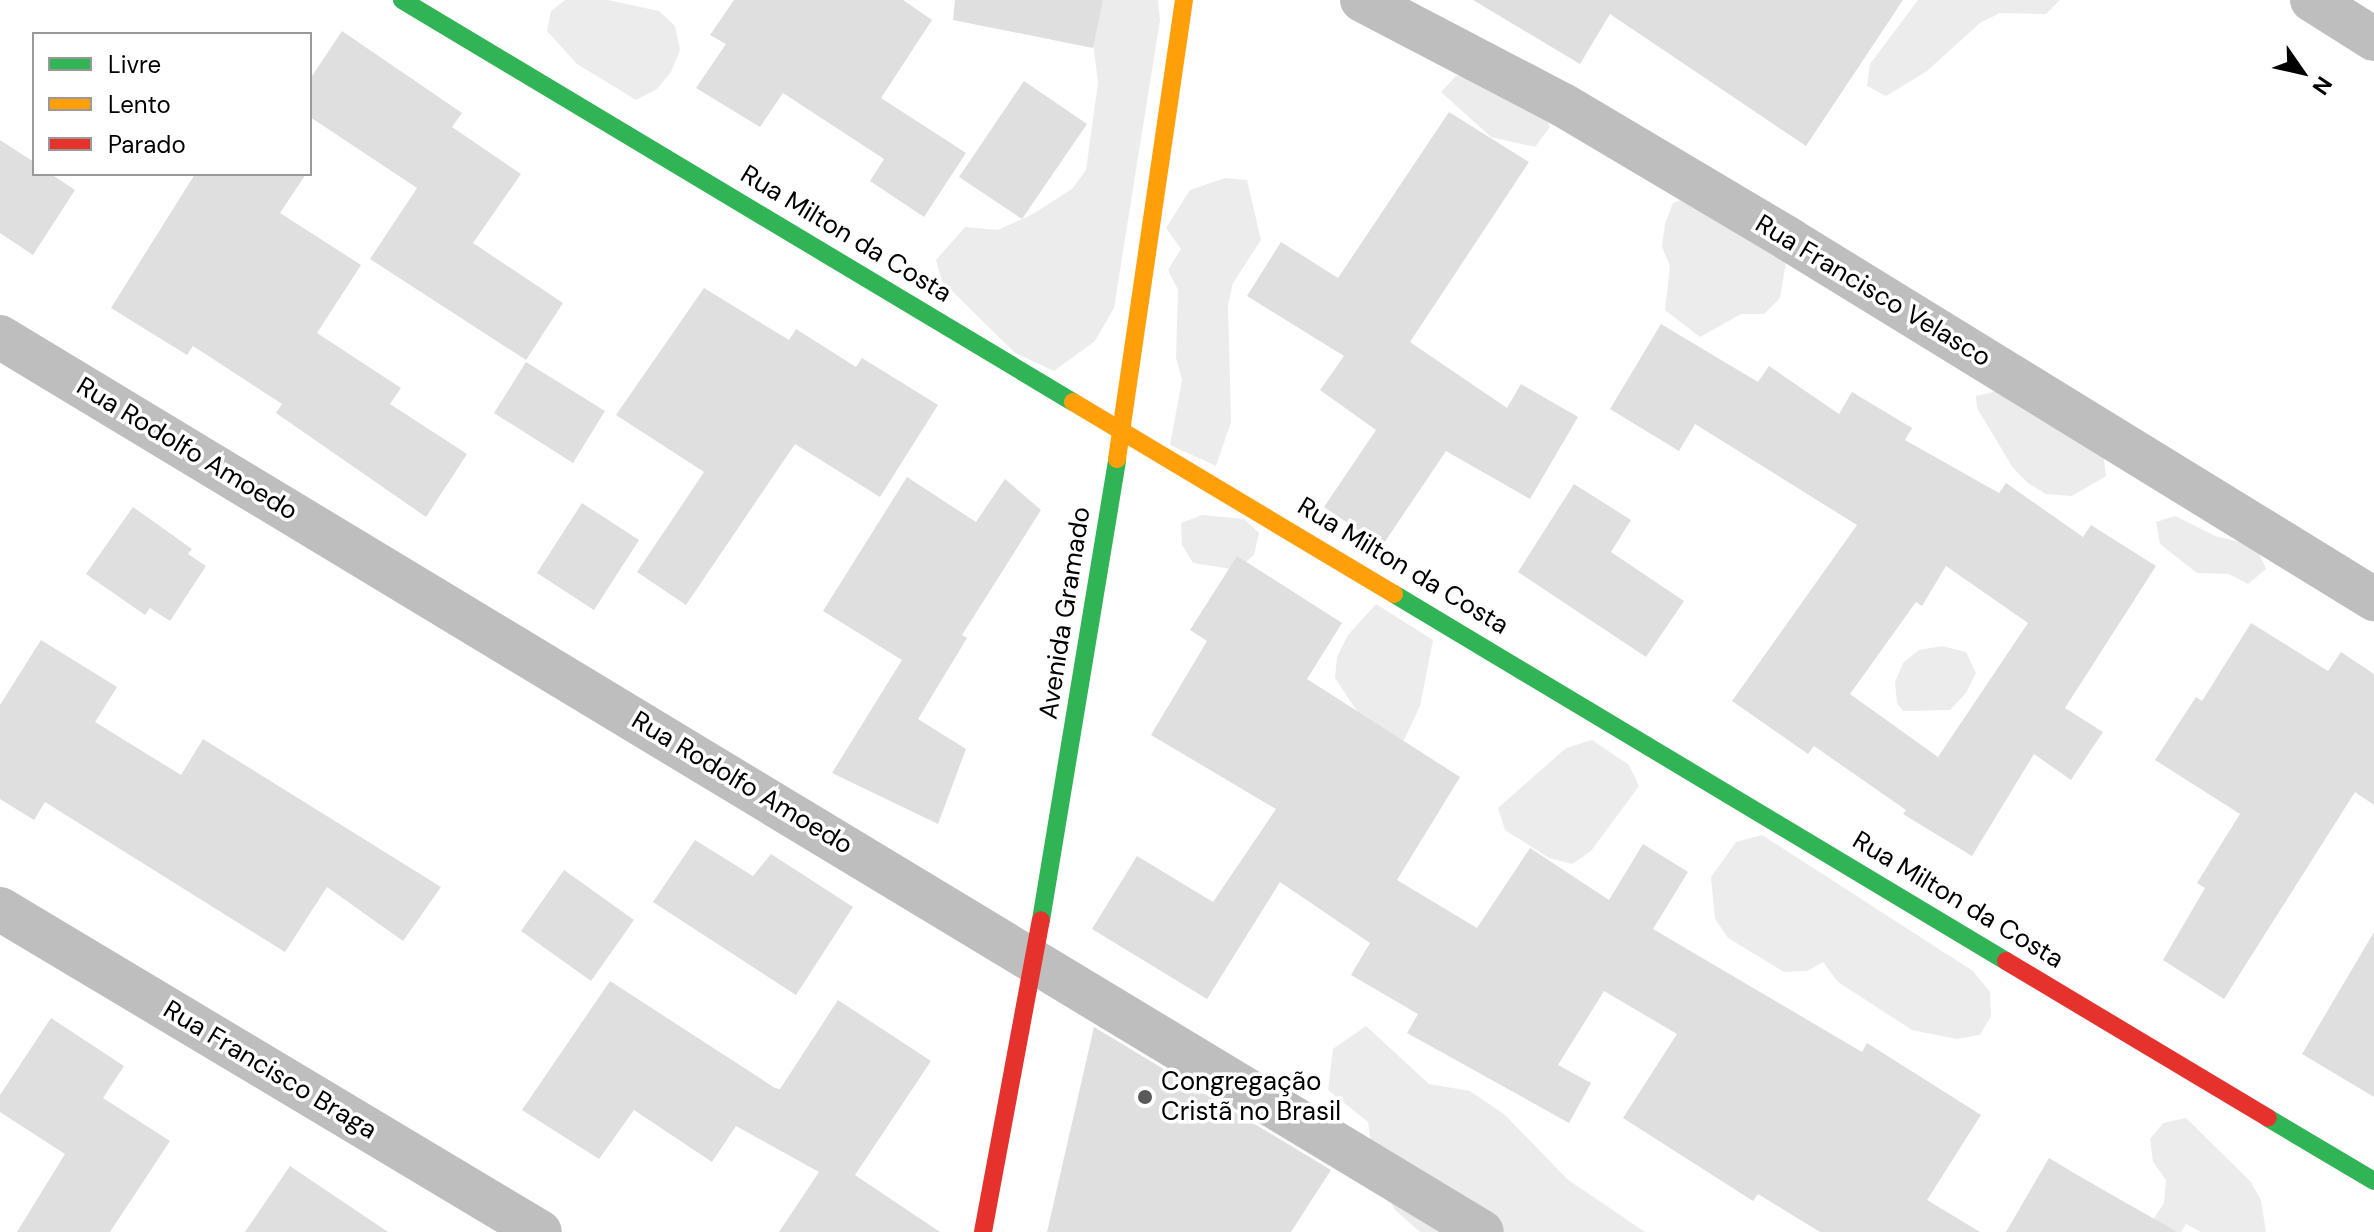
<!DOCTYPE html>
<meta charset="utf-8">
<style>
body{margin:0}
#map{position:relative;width:2374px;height:1232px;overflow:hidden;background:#fff;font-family:"DM Sans",sans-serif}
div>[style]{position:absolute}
.green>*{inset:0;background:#ececec}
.building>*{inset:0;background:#dfdfdf}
.street>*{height:44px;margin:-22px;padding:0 22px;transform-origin:22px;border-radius:22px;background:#bebebe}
.fast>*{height:18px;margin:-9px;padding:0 9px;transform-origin:9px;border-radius:9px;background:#30b455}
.slow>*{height:18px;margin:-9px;padding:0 9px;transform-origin:9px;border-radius:9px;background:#ff9f0a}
.jam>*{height:18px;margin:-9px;padding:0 9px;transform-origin:9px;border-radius:9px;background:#e5322d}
.dots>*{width:22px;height:22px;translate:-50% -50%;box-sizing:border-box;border:4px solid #fff;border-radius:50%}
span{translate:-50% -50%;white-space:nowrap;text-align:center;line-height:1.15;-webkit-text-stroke:7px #fff;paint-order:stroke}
.street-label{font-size:26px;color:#000}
.poi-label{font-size:26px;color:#000}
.left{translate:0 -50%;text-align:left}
.legend{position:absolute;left:32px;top:32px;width:280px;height:144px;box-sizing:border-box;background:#fff;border:2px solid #999;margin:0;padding:10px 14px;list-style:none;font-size:24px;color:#000}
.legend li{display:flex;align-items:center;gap:16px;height:40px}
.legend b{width:40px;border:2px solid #999}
.north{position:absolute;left:2262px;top:32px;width:80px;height:80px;-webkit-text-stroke:6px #fff;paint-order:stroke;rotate:124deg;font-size:22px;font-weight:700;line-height:32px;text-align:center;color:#000}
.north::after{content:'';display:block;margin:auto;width:28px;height:36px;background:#000;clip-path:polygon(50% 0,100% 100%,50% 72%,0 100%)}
</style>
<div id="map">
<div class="green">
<i style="clip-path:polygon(565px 0,608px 0,659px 11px,675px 26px,680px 50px,671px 72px,657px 89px,636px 100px,577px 64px,547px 31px,551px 11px)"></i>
<i style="clip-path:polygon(1103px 0,1158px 0,1160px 20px,1114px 308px,1095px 341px,1054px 371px,1015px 353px,942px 281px,936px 260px,965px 227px,998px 230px,1031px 215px,1072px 189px,1086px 170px,1098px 83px,1092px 34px)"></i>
<i style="clip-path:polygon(1918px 0,2060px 0,2046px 14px,2000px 13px,1980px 23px,1927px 71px,1886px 96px,1867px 86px,1870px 64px)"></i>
<i style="clip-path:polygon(1480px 75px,1540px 106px,1550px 127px,1535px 147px,1491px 137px,1441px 92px,1456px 76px)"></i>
<i style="clip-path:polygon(1225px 178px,1247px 180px,1261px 240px,1233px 283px,1228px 305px,1231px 422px,1216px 466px,1170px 445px,1182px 380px,1176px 358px,1178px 290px,1168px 270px,1181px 249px,1166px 228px,1190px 190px)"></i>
<i style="clip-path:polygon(1693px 195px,1787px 257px,1780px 298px,1764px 314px,1741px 314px,1700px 337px,1665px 310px,1670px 266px,1662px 247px,1665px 224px,1673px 203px)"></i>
<i style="clip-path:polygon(1997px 391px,2103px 451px,2106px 476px,2072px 496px,2046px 494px,2028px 483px,2013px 468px,1977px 408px,1976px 396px)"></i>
<i style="clip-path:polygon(1202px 515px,1244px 519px,1259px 533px,1254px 555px,1237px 570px,1193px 563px,1182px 545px,1181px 523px)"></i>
<i style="clip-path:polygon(2175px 516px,2215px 536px,2256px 546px,2266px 569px,2248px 584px,2229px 574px,2197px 573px,2160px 544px,2156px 522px)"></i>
<i style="clip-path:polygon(1376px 604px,1433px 640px,1420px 706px,1404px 740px,1384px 752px,1335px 678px,1337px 657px,1348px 635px)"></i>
<i style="clip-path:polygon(1942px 646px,1966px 652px,1976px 673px,1966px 693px,1950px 710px,1903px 711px,1897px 703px,1895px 682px,1903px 663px,1919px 650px)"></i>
<i style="clip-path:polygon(1592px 740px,1629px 765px,1639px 786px,1591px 851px,1572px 864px,1549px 858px,1505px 830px,1498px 808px,1566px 748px)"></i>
<i style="clip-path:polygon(1762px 835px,1973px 971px,1990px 992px,1991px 1016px,1980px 1035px,1957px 1039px,1912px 1030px,1838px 982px,1823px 962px,1807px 971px,1784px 972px,1728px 938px,1715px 919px,1711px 877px,1736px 842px)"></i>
<i style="clip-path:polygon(1366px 1026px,1429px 1084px,1470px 1091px,1505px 1115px,1567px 1179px,1645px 1232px,1420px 1232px,1394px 1209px,1374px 1167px,1368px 1122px,1328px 1090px,1333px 1049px)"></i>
<i style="clip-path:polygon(2186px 1118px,2250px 1181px,2261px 1200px,2266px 1232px,2201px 1232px,2186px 1224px,2181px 1232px,2145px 1232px,2164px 1203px,2166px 1180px,2153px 1162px,2150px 1139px,2163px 1123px)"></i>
</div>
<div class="building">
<i style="clip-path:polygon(734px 0,903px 0,932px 20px,881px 98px,966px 153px,924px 217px,870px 181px,884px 159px,783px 93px,760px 127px,696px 88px,726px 44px,710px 35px)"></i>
<i style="clip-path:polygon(955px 0,1103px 0,1093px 48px,953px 20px)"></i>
<i style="clip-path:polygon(1473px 0,1903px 0,1806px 146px,1610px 14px,1580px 64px)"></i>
<i style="clip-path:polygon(342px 31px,462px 113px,452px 127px,521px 174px,473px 243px,563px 303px,526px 360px,370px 259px,417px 188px,310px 117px,310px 79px)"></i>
<i style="clip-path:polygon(1024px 81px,1087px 124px,1022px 219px,959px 177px)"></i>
<i style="clip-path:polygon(1449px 112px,1529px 162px,1410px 342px,1507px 408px,1521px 384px,1578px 417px,1530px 499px,1446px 451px,1382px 546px,1324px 507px,1376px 430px,1320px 390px,1344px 356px,1247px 296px,1281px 242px,1338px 278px)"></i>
<i style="clip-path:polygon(0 140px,34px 162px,34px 174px,51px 174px,75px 190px,33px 255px,0 233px)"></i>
<i style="clip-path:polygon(195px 174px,306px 174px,280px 213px,361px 265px,317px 333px,401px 388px,390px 404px,467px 454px,426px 517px,276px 413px,282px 404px,193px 346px,187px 355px,111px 308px)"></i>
<i style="clip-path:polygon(704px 288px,789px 340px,796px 329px,856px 367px,862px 358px,938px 405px,880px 497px,795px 444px,686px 605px,637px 572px,704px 472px,616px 415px)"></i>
<i style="clip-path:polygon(evenodd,1661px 324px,1758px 382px,1769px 366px,1839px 414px,1852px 392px,1912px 428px,1905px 440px,1999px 493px,2006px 483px,2083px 537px,2091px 525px,2156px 566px,2065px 708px,2103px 732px,2071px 780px,2034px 754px,1972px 856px,1903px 814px,1906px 810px,1814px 746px,1808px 754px,1732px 701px,1857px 525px,1695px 424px,1679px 451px,1610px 409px,1661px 324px,1946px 566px,2028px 623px,1938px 757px,1850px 694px,1916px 602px,1922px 606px,1946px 566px)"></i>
<i style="clip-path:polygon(526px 362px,605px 411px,573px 463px,494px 413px)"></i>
<i style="clip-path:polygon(907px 477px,976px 522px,1005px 479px,1041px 510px,962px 635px,967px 638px,918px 719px,966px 749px,938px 824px,832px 773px,902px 660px,823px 611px)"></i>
<i style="clip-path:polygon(1574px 484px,1631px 520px,1611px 552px,1684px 601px,1646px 657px,1518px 572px)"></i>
<i style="clip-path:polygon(582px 503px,639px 540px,594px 610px,537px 573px)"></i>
<i style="clip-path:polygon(133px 507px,192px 549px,188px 554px,206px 566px,170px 621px,150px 608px,145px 615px,86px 574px)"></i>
<i style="clip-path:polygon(1237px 556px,1342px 623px,1307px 679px,1460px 777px,1397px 880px,1477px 928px,1530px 848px,1609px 900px,1643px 844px,1688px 872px,1653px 929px,1862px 1052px,1867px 1043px,1981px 1115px,1927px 1200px,1980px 1232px,1820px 1232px,1758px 1194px,1753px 1201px,1623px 1118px,1677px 1034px,1604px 991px,1558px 1065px,1591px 1083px,1569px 1123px,1407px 1033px,1418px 1014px,1351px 975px,1370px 943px,1280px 882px,1207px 999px,1092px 929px,1137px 856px,1213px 902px,1276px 809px,1151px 735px,1207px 641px,1190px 630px)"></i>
<i style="clip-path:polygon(2251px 623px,2328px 671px,2341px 652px,2374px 674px,2374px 805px,2355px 792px,2224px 999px,2163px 960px,2205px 888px,2197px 883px,2240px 814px,2155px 760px,2196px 697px,2202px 701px)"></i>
<i style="clip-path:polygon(41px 640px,117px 687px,95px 722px,181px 775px,203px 739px,441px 887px,403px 941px,327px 887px,285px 952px,45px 802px,34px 820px,0 799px,0 705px)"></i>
<i style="clip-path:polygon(695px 840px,753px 876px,771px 854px,853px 907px,796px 995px,653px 902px)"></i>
<i style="clip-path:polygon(564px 870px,634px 920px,591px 981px,521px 931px)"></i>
<i style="clip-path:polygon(2374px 932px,2374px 1097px,2302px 1054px)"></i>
<i style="clip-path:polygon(610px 981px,775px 1088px,780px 1089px,838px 1000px,931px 1061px,855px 1175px,940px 1232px,779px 1232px,819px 1172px,736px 1126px,712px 1162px,634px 1110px,599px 1159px,522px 1110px)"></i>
<i style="clip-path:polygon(51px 1018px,124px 1066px,103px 1098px,170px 1141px,110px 1232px,17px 1232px,65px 1154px,0 1112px,0 1095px)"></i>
<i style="clip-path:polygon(1094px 1027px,1331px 1170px,1291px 1232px,1047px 1232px)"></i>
<i style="clip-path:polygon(2049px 1158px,2079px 1176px,2177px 1232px,2006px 1232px)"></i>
<i style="clip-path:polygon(290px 1166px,388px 1232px,245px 1232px)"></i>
</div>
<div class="street">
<i style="left:1362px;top:0;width:227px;rotate:27.6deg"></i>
<i style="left:1563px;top:105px;width:264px;rotate:30.7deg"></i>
<i style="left:1790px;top:240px;width:686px;rotate:31.58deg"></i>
<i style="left:2312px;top:0;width:73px;rotate:32.2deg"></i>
<i style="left:0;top:337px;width:1731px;rotate:31.13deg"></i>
<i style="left:0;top:909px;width:629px;rotate:30.89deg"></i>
</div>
<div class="fast">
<i style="left:402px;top:0;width:782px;rotate:30.93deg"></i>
<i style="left:1394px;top:594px;width:714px;rotate:30.95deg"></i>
<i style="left:1041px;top:920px;width:467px;rotate:-80.6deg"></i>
<i style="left:2268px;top:1118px;width:123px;rotate:30.7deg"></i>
</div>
<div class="slow">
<i style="left:1073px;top:402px;width:374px;rotate:30.9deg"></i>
<i style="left:1117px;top:459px;width:464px;rotate:-81.7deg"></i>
</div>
<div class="jam">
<i style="left:2006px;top:961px;width:305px;rotate:30.9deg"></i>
<i style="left:983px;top:1232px;width:317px;rotate:-79.5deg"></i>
</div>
<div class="dots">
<i style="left:1145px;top:1097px;background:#595959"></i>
</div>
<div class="street-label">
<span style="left:846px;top:234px;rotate:31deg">Rua Milton da Costa</span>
<span style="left:1873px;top:291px;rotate:31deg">Rua Francisco Velasco</span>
<span style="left:187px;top:449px;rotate:31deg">Rua Rodolfo Amoedo</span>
<span style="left:1403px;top:566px;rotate:31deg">Rua Milton da Costa</span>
<span style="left:1065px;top:613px;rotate:-81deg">Avenida Gramado</span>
<span style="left:742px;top:783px;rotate:31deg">Rua Rodolfo Amoedo</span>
<span style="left:1958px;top:900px;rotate:31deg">Rua Milton da Costa</span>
<span style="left:270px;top:1070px;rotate:31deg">Rua Francisco Braga</span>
</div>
<div class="poi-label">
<span class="left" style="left:1161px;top:1097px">Congregação<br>Cristã no Brasil</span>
</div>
<ul class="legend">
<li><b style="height:10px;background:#30b455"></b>Livre</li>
<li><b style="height:10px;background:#ff9f0a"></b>Lento</li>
<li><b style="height:10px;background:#e5322d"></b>Parado</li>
</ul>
<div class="north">N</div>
</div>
